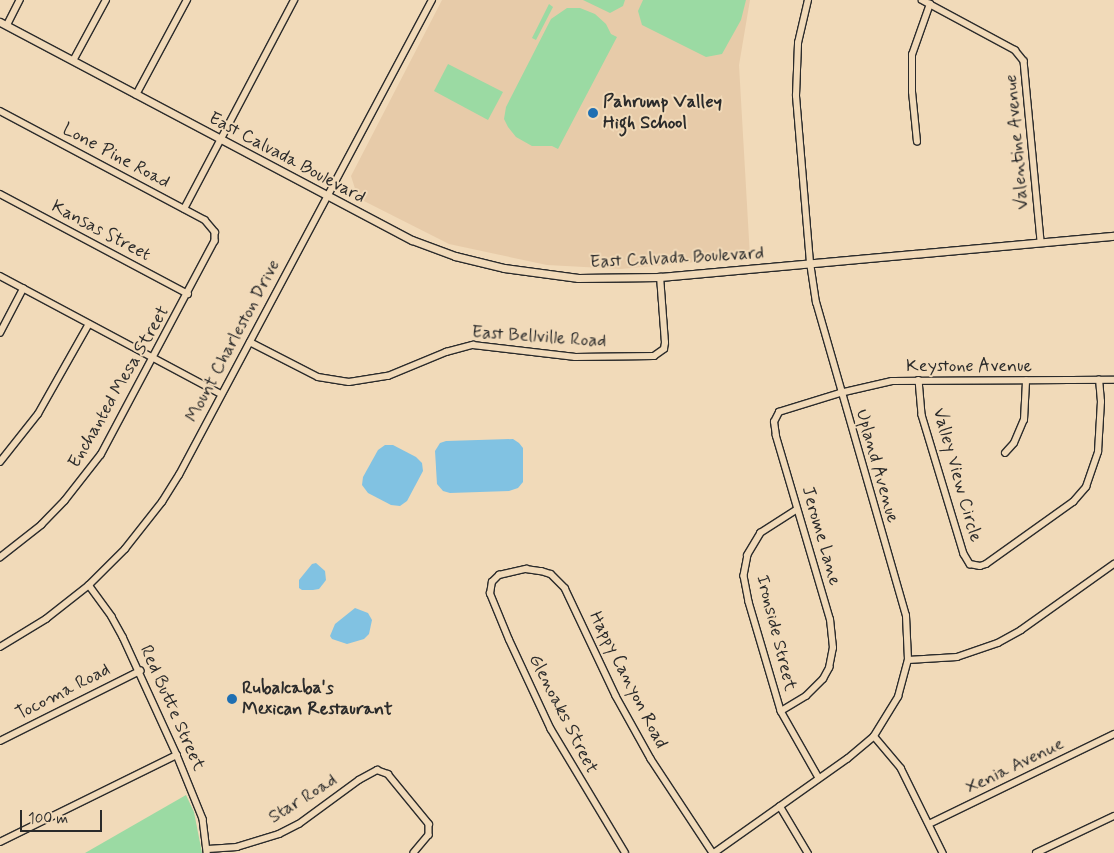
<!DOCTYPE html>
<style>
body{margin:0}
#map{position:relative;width:1114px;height:853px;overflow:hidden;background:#f1dab9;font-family:Mynerve,sans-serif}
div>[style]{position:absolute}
.built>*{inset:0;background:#e7cba9}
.green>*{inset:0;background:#9bdaa3}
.water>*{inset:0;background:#81c2e2}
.roads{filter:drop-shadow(1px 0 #2b2b2b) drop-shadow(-1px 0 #2b2b2b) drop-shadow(0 1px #2b2b2b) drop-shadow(0 -1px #2b2b2b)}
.minor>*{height:5.5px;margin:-2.75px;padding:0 2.75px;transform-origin:2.75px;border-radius:2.75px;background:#f1dab9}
.major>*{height:7px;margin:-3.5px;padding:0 3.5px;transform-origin:3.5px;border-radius:3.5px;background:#f1dab9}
.dots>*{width:14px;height:14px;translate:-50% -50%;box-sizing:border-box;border:2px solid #f1dab9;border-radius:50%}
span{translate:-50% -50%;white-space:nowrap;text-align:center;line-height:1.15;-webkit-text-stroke:4px #f1dab9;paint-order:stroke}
.poi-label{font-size:18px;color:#2b2b2b;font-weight:700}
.left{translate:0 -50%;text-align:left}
.street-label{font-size:18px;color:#2b2b2b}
.scale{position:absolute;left:20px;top:810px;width:82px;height:22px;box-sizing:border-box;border:2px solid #2b2b2b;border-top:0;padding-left:6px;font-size:15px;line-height:18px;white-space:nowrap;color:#2b2b2b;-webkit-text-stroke:4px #f1dab9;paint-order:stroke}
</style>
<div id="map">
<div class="built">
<i style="clip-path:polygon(442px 0,750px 0,739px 65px,750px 257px,621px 269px,547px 265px,449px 244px,358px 198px,351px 176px)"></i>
</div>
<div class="green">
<i style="clip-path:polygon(583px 0,625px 0,623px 6px,610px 13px)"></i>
<i style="clip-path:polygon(643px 0,746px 0,741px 20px,722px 54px,706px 57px,642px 25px,638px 11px)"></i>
<i style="clip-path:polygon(549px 4px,553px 7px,536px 40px,532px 38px)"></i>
<i style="clip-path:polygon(567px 8px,580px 8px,595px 14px,606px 24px,611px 34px,617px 37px,558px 149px,552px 146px,532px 146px,516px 137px,508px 127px,504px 119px,506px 107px,551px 19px)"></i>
<i style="clip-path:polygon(448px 64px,503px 92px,488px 120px,434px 91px)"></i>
<i style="clip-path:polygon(186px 795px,194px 812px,202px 853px,85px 853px)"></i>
</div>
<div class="water">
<i style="clip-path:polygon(513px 439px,519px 443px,523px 448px,523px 482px,518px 488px,509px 491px,450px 493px,443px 491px,437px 484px,435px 451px,440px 443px,446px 441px)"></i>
<i style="clip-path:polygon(385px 445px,393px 445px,416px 457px,422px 463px,423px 471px,407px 501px,400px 506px,391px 505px,368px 493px,362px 485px,363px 477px,378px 450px)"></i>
<i style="clip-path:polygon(316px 563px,325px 571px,326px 580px,323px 584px,319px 589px,313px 590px,302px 590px,299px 588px,299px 580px,312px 564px)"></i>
<i style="clip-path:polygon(355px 608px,368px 613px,372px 620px,369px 634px,364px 639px,347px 644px,332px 639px,330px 636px,335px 624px)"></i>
</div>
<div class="roads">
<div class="minor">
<i style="left:922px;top:0;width:106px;rotate:28.3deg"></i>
<i style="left:1015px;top:50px;width:14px;rotate:51deg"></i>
<i style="left:1024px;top:61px;width:182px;rotate:84.6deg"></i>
<i style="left:7px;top:25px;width:28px;rotate:-63deg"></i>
<i style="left:73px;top:61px;width:69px;rotate:-61.6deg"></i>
<i style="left:136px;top:95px;width:108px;rotate:-61.8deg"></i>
<i style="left:0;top:111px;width:232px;rotate:28deg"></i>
<i style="left:205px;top:220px;width:16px;rotate:50deg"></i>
<i style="left:215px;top:232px;width:9px;rotate:90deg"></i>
<i style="left:215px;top:241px;width:242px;rotate:118deg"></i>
<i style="left:101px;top:455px;width:58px;rotate:128deg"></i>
<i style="left:65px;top:501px;width:33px;rotate:134deg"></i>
<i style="left:42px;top:525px;width:53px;rotate:141.8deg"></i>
<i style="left:917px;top:142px;width:50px;rotate:-95.7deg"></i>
<i style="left:912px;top:92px;width:37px;rotate:-90deg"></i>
<i style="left:912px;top:55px;width:54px;rotate:-70.6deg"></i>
<i style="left:0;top:194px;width:213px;rotate:28deg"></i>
<i style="left:184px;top:209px;width:236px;rotate:-62.2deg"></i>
<i style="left:0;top:276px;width:251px;rotate:28.1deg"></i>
<i style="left:0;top:333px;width:50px;rotate:-62.4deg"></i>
<i style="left:250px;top:342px;width:76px;rotate:27.2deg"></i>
<i style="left:318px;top:377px;width:31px;rotate:9deg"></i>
<i style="left:349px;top:382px;width:39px;rotate:-9deg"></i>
<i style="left:388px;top:376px;width:63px;rotate:-22.5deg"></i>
<i style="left:446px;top:352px;width:28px;rotate:-15deg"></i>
<i style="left:473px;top:345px;width:103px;rotate:6.7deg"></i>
<i style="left:575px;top:357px;width:79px;rotate:-0.7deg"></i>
<i style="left:654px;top:356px;width:12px;rotate:-35deg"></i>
<i style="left:664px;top:349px;width:6px;rotate:-81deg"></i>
<i style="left:665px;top:343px;width:66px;rotate:-94.3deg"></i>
<i style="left:919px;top:380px;width:35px;rotate:85deg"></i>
<i style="left:922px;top:415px;width:145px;rotate:73.2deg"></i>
<i style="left:964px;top:554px;width:12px;rotate:59deg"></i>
<i style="left:970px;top:564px;width:10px;rotate:11deg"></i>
<i style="left:980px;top:566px;width:6px;rotate:-18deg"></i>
<i style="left:986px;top:564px;width:107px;rotate:-35.5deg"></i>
<i style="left:1073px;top:502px;width:20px;rotate:-49deg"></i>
<i style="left:1086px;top:487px;width:37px;rotate:-71deg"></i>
<i style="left:1098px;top:452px;width:50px;rotate:-86.6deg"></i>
<i style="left:1101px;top:402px;width:22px;rotate:-95deg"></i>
<i style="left:1005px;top:453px;width:13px;rotate:-48deg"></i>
<i style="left:1014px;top:443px;width:25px;rotate:-67deg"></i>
<i style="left:1024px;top:420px;width:39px;rotate:-87deg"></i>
<i style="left:0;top:462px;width:61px;rotate:-51.6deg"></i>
<i style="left:38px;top:414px;width:103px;rotate:-60.5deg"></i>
<i style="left:797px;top:510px;width:43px;rotate:147.4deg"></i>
<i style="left:761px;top:533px;width:26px;rotate:121deg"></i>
<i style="left:748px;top:555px;width:21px;rotate:101deg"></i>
<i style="left:744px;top:576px;width:26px;rotate:79deg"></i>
<i style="left:749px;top:602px;width:114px;rotate:73.6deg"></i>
<i style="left:781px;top:711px;width:77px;rotate:60.4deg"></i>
<i style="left:89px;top:585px;width:39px;rotate:54deg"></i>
<i style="left:112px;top:617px;width:23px;rotate:61deg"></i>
<i style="left:123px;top:637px;width:130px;rotate:65.4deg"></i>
<i style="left:177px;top:755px;width:69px;rotate:67.9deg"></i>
<i style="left:203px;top:819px;width:34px;rotate:83deg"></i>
<i style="left:0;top:647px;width:54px;rotate:-31.3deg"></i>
<i style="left:46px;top:619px;width:55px;rotate:-38.3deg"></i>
<i style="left:89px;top:585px;width:51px;rotate:-45deg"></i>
<i style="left:125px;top:549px;width:60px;rotate:-51.8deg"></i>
<i style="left:162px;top:502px;width:32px;rotate:-58deg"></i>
<i style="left:179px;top:475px;width:538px;rotate:-61.96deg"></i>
<i style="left:908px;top:660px;width:49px;rotate:-3.5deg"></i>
<i style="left:957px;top:657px;width:43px;rotate:-18.9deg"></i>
<i style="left:998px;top:643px;width:26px;rotate:-29deg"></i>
<i style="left:1021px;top:630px;width:114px;rotate:-35.4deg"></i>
<i style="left:781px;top:711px;width:29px;rotate:-31deg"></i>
<i style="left:806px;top:696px;width:24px;rotate:-45deg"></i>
<i style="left:823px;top:679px;width:13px;rotate:-61deg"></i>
<i style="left:829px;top:668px;width:20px;rotate:-79deg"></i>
<i style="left:833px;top:648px;width:28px;rotate:-96deg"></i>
<i style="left:830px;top:620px;width:192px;rotate:-106.4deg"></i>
<i style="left:776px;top:436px;width:14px;rotate:-98deg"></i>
<i style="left:774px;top:422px;width:11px;rotate:-63deg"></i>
<i style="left:779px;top:412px;width:64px;rotate:-17.3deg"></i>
<i style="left:840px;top:393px;width:53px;rotate:-13deg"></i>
<i style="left:892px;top:381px;width:222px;rotate:-0.3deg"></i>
<i style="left:874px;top:736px;width:42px;rotate:49.8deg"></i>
<i style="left:901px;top:768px;width:95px;rotate:63.7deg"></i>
<i style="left:0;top:741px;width:157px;rotate:-26.6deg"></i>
<i style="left:780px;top:806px;width:55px;rotate:59.2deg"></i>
<i style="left:929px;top:824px;width:206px;rotate:-25.9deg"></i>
<i style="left:0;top:842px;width:197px;rotate:-26.2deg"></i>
<i style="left:208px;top:849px;width:29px;rotate:-4deg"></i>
<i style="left:237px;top:847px;width:44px;rotate:-17.2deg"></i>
<i style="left:279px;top:834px;width:22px;rotate:-27deg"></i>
<i style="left:299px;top:824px;width:74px;rotate:-36.3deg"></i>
<i style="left:359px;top:780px;width:21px;rotate:-29deg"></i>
<i style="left:377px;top:770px;width:12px;rotate:20deg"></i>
<i style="left:388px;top:774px;width:65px;rotate:50.6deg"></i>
<i style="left:429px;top:824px;width:11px;rotate:90deg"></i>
<i style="left:429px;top:835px;width:23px;rotate:130deg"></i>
<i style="left:625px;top:853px;width:144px;rotate:-121deg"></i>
<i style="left:551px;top:730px;width:99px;rotate:-115deg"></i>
<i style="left:509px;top:640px;width:50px;rotate:-112.4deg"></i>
<i style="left:490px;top:594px;width:12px;rotate:-81deg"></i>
<i style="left:492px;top:582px;width:10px;rotate:-45deg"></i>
<i style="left:499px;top:575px;width:28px;rotate:-13deg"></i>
<i style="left:526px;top:569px;width:15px;rotate:8deg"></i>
<i style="left:541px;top:571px;width:10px;rotate:17deg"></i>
<i style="left:551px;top:574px;width:20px;rotate:45deg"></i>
<i style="left:565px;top:588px;width:119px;rotate:64.7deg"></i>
<i style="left:616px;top:696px;width:72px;rotate:60.9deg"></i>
<i style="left:651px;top:759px;width:113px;rotate:56.6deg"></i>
<i style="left:714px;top:853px;width:163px;rotate:-35.3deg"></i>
<i style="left:847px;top:759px;width:35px;rotate:-40deg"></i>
<i style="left:874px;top:736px;width:46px;rotate:-58.4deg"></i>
<i style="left:898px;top:697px;width:38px;rotate:-75deg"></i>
<i style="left:908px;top:660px;width:44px;rotate:-92.6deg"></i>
<i style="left:906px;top:616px;width:326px;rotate:-106deg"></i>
<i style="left:816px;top:303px;width:40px;rotate:-98.5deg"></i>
<i style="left:810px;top:263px;width:168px;rotate:-94.8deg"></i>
<i style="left:796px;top:96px;width:53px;rotate:-87.8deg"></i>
<i style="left:798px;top:43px;width:44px;rotate:-76.9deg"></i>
<i style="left:1036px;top:853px;width:86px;rotate:-25.4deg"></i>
</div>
<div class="major">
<i style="left:0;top:22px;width:466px;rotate:27.9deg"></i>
<i style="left:412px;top:240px;width:46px;rotate:20.4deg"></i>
<i style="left:455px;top:256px;width:50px;rotate:13.8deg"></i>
<i style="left:504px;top:268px;width:75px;rotate:7.7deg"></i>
<i style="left:578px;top:278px;width:82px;rotate:-0.7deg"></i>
<i style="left:660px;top:277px;width:456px;rotate:-5.2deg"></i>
</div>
</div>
<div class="dots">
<i style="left:593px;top:113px;background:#1f6fb2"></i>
<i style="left:232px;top:699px;background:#1f6fb2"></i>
</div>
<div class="poi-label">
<span class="left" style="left:603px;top:113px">Pahrump Valley<br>High School</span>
<span class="left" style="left:242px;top:699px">Rubalcaba's<br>Mexican Restaurant</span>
</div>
<div class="street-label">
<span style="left:1017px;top:142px;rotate:-95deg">Valentine Avenue</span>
<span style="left:116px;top:156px;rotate:28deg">Lone Pine Road</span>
<span style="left:287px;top:158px;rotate:28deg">East Calvada Boulevard</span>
<span style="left:101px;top:231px;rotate:28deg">Kansas Street</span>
<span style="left:677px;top:258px;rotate:-3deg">East Calvada Boulevard</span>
<span style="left:539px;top:337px;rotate:4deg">East Bellville Road</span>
<span style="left:233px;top:341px;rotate:-62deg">Mount Charleston Drive</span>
<span style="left:969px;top:366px">Keystone Avenue</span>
<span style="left:119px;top:387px;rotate:-60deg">Enchanted Mesa Street</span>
<span style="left:877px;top:466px;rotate:74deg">Upland Avenue</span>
<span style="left:957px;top:475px;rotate:74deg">Valley View Circle</span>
<span style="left:821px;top:536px;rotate:74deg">Jerome Lane</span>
<span style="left:776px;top:633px;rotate:76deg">Ironside Street</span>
<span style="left:628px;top:680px;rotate:63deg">Happy Canyon Road</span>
<span style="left:63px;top:692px;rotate:-27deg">Tocoma Road</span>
<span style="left:172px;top:708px;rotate:66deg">Red Butte Street</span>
<span style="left:563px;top:714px;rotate:63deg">Glenoaks Street</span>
<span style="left:1015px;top:766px;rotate:-26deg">Xenia Avenue</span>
<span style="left:303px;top:799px;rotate:-32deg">Star Road</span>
</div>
<div class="scale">100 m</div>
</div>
